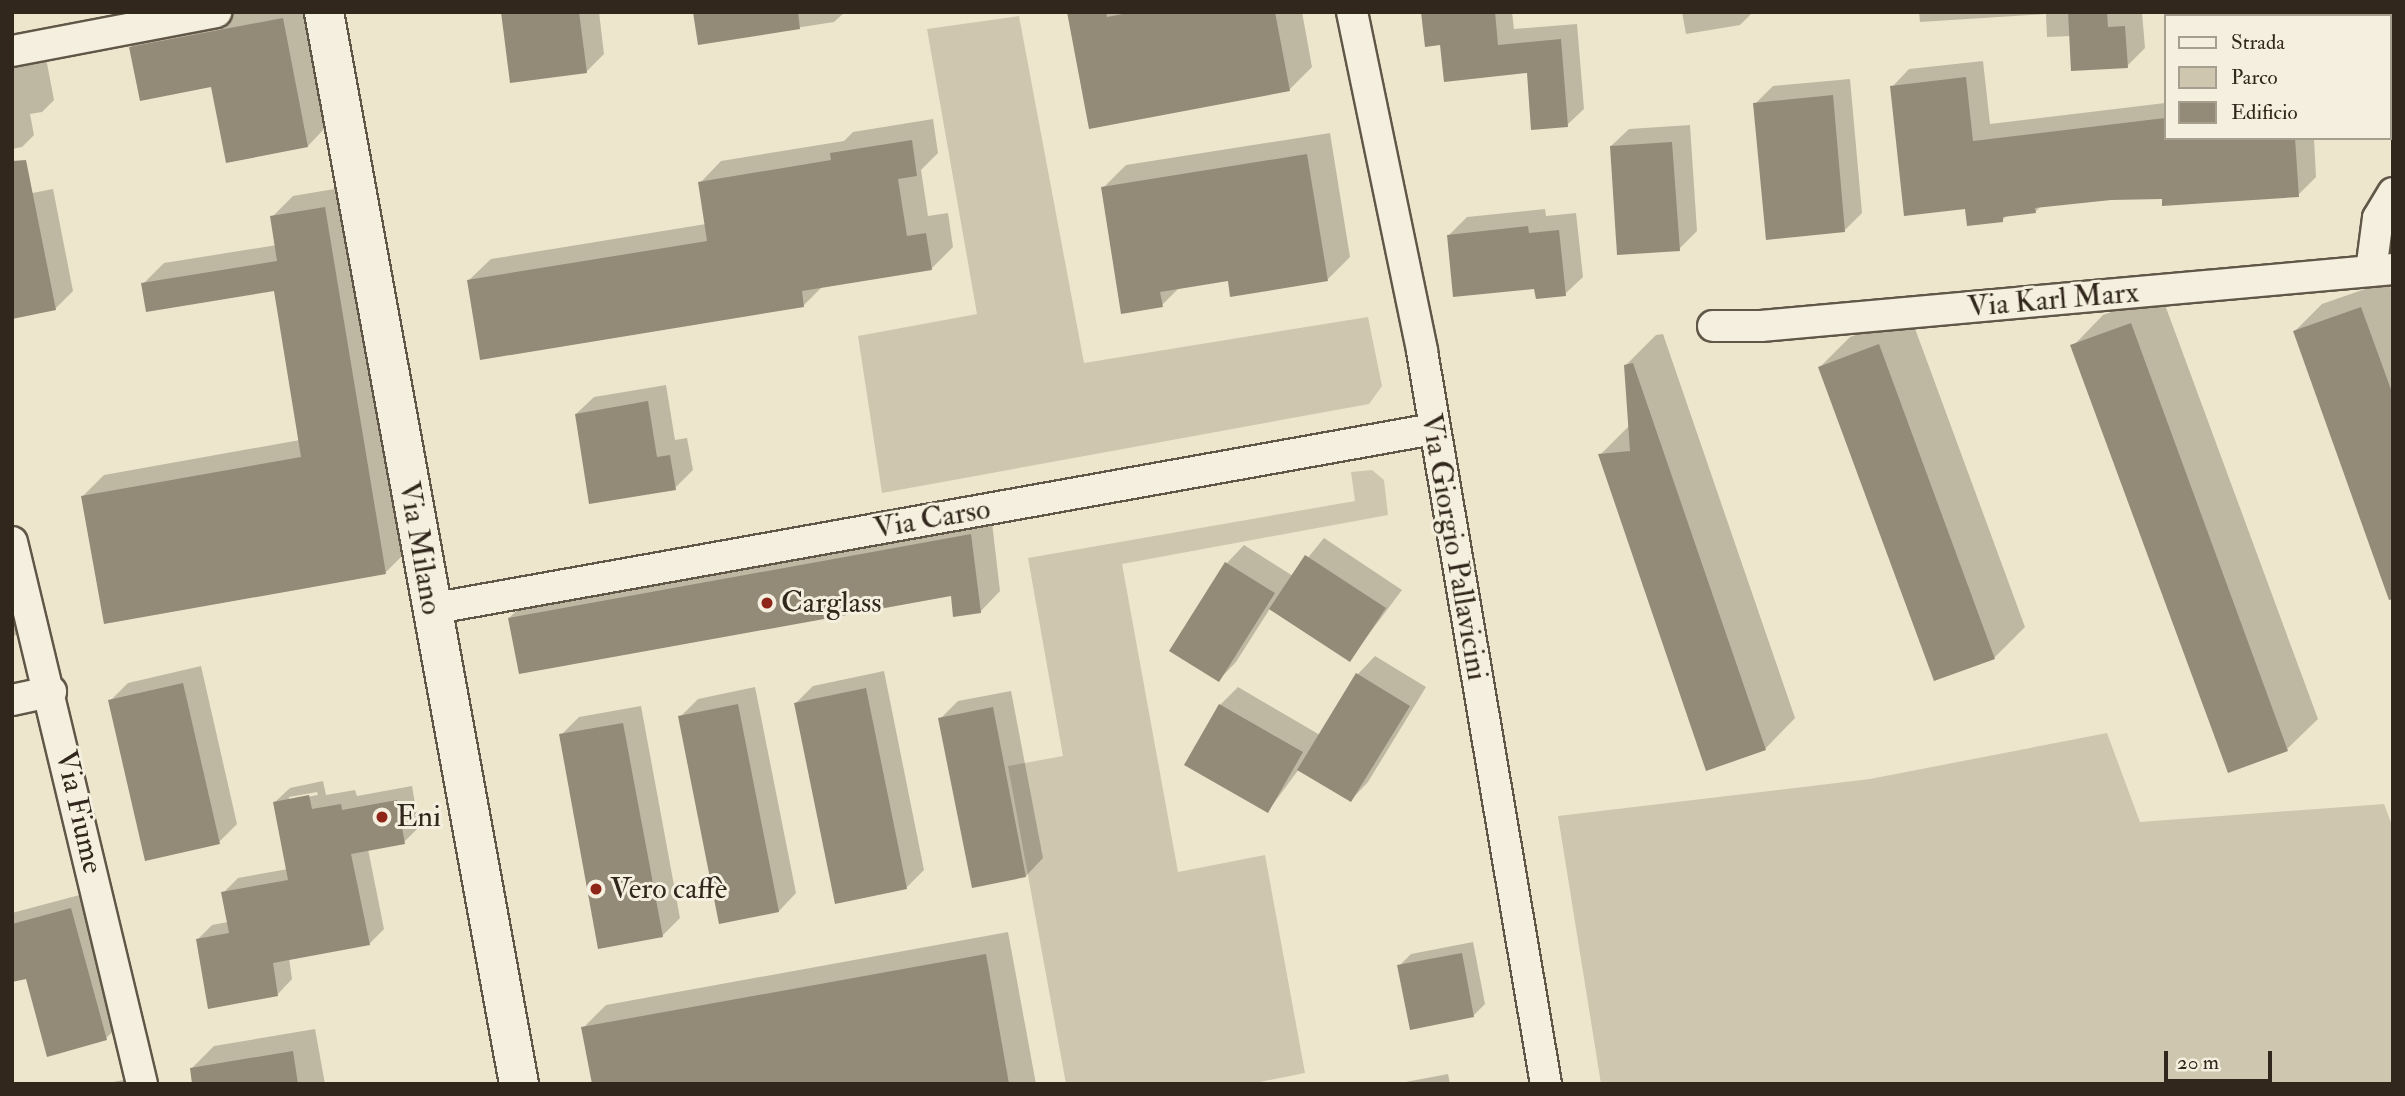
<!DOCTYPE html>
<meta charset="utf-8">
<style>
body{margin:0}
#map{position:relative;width:2405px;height:1096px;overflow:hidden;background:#eee6cc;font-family:"IM FELL Double Pica",serif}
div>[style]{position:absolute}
.green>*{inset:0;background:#cec6ae}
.shadow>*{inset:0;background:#0003}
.building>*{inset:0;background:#948a78}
.roads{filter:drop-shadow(2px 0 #615748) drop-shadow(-2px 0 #615748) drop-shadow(0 2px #615748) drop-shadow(0 -2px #615748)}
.street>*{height:30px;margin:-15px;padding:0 15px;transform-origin:15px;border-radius:15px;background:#f4efde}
.secondary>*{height:38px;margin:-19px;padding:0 19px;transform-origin:19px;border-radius:19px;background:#f4efde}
.dots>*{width:19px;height:19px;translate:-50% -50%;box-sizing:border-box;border:4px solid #f4efde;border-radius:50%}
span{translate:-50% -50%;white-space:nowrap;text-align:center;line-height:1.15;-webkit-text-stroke:6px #f4efde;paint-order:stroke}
.street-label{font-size:30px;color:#32271c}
.poi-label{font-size:30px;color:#32271c}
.left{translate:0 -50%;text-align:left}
.frame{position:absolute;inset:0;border:14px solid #32271c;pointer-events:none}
.legend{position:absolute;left:2164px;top:14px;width:228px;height:126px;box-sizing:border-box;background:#f4efde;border:2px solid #a69f90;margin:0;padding:9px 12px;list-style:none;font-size:21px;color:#32271c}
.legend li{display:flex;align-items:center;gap:14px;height:35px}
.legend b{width:35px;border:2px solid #a69f90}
.scale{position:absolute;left:2164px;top:1051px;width:108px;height:32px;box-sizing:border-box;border:4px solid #32271c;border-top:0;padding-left:9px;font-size:21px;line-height:24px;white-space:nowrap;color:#32271c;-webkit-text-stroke:5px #f4efde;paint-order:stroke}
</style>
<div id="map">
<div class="green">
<i style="clip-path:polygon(1019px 16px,1084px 363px,1368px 317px,1382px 386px,1369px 404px,882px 493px,858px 336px,977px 314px,927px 29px)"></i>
<i style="clip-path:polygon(1372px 470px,1384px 480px,1388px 515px,1122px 564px,1178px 872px,1265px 855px,1305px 1073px,1250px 1084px,1066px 1084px,1008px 766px,1063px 756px,1028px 558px,1355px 501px,1351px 472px)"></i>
<i style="clip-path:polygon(2107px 733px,2140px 822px,2384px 804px,2393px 828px,2393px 1084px,1601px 1084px,1558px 816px,1870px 779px)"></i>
</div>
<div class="shadow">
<i style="clip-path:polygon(242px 12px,303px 12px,325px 128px,308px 146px,213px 85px,131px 47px,149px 30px)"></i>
<i style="clip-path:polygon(503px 12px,599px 12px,604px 54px,586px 72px)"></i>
<i style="clip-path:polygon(695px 12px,845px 12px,834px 22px,699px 43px)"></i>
<i style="clip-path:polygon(1069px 12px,1302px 12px,1312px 67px,1289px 90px)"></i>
<i style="clip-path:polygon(1422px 12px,1512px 12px,1514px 29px,1577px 24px,1584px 109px,1567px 125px,1529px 71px,1442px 44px)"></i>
<i style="clip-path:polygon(1682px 12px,1753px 12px,1740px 25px,1686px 34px)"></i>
<i style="clip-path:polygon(1919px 12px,2142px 12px,2145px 48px,2127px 66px,2071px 36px,2047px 37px,2046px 14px,1920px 22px)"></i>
<i style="clip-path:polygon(46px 58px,54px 100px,42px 112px,30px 114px,34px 135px,22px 147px,12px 149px,12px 65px)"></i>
<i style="clip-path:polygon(1983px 61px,1990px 124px,2165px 103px,2165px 138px,2314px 138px,2316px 177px,2298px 195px,2111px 198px,2041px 206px,2035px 212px,2008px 215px,2002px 220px,1966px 207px,1892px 87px,1909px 69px)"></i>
<i style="clip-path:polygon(1850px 79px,1862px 213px,1845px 230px,1755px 104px,1773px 86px)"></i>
<i style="clip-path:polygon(933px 119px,938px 153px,921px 170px,928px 216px,948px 213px,953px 247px,931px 269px,823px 286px,803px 306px,469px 280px,491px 259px,706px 224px,700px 183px,721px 161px,844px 141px,853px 132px)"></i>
<i style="clip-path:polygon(1690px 125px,1697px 231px,1679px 249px,1611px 146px,1629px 129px)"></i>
<i style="clip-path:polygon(1330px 133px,1350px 257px,1327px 280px,1229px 279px,1180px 287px,1162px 305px,1103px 188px,1126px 165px)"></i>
<i style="clip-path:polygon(346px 187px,407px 551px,386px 572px,83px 496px,104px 475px,300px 440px,275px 289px,143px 284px,164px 263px,277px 245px,272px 217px,293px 196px)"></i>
<i style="clip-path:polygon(53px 189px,73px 291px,55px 309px,12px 197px)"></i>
<i style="clip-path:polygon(1545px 209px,1546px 216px,1576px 213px,1583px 277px,1565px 294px,1536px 287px,1449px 235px,1467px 217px)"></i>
<i style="clip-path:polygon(2388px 281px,2393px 295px,2393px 606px,2295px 331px,2322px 304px)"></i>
<i style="clip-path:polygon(2161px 294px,2318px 719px,2287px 749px,2073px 346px,2103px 315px)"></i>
<i style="clip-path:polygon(1910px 315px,2025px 627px,1994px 658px,1820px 367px,1850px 337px)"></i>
<i style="clip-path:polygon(1663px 334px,1795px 718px,1765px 749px,1600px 455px,1630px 425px,1626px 365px,1656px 335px)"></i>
<i style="clip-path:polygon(666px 385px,675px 440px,687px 438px,693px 470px,675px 488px,576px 414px,594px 397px)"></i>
<i style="clip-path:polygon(991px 514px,1000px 591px,980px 612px,953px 594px,509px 618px,530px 598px)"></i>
<i style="clip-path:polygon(1324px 538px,1402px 590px,1350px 659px,1271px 607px,1236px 662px,1219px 680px,1172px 650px,1227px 563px,1244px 545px,1293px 576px)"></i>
<i style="clip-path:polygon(12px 579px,25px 626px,12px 638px)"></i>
<i style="clip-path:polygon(1375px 656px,1426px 687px,1368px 782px,1351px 800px,1299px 769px,1268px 811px,1220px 705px,1238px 687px,1320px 735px,1358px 674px)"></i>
<i style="clip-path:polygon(201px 666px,237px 824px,219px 842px,110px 701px,128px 683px)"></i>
<i style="clip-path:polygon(884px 671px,924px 870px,906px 888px,796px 703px,813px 686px)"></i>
<i style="clip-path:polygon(755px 687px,796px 893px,779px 911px,680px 717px,698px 699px)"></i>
<i style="clip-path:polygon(1011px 691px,1043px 858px,1026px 876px,940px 719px,958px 701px)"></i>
<i style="clip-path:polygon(641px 706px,680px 918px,662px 936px,561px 735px,579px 717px)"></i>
<i style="clip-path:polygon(evenodd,323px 781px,326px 795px,355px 790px,357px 796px,412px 786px,419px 827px,404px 842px,368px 849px,384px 929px,369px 944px,289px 958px,292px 979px,278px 994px,197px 940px,212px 925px,228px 922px,223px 893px,238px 878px,288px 869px,275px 802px,290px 788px,323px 781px,317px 792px,318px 795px,289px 800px,289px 797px,317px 792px)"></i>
<i style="clip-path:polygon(87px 893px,122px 1023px,106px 1038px,27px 976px,12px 980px,12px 913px)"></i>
<i style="clip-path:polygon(1008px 932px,1036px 1084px,594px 1084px,583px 1028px,606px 1005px)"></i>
<i style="clip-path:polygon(1473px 942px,1485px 1004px,1473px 1016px,1399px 966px,1411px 954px)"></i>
<i style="clip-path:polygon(315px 1029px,325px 1084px,193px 1084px,191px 1069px,214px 1046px)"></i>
<i style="clip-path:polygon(1448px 1074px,1450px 1084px,1395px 1084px)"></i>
<i style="clip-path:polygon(140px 1077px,141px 1084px,102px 1084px)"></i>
</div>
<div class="building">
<i style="clip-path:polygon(501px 12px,579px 12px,587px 73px,510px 83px)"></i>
<i style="clip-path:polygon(693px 12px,798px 12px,800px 29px,698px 45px)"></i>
<i style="clip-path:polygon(1067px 12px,1106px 12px,1107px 17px,1133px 12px,1275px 12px,1290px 91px,1089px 129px)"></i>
<i style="clip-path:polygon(1421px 12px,1495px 12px,1498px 45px,1561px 39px,1568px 127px,1531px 130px,1527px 73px,1444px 82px,1440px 45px,1425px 47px)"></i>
<i style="clip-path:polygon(2068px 12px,2107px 12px,2108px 27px,2125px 26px,2128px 68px,2071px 71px)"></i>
<i style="clip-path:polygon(283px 18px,308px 147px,226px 163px,211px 87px,140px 101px,129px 47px)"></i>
<i style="clip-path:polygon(1966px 77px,1973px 141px,2165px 118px,2165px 138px,2295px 138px,2299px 197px,2162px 206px,2162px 199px,2111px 200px,2035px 208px,2036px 213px,2003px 217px,2003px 222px,1967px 226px,1965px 209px,1904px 216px,1890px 86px)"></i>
<i style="clip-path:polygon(1833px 95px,1845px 232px,1766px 240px,1753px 103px)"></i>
<i style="clip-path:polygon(912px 140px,917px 176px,898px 179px,907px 236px,926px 233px,932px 270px,802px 291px,804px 307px,480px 360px,467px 280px,707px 241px,698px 182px,831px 160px,830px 153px)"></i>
<i style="clip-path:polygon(1672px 142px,1680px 251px,1617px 255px,1610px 146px)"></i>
<i style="clip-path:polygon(1307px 154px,1328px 281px,1230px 297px,1228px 281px,1160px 292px,1163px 307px,1121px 314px,1101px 187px)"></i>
<i style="clip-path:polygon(26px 160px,56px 310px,12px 319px,12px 161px)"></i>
<i style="clip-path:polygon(325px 207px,386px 574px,104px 624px,81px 496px,301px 457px,274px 291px,146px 312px,141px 283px,277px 261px,270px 216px)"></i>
<i style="clip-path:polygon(1528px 226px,1529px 233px,1559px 230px,1566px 296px,1536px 299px,1534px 289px,1453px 297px,1447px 235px)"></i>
<i style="clip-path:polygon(2361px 307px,2393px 395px,2393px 599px,2389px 600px,2293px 331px)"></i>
<i style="clip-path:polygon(2131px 323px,2288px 751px,2228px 773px,2070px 345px)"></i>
<i style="clip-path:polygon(1879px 344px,1995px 659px,1934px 681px,1818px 367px)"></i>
<i style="clip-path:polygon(1633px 363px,1766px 750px,1706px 771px,1598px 454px,1630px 451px,1624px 365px)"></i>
<i style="clip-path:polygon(648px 401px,657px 457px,670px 455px,676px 490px,589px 504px,575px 414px)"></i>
<i style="clip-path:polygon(971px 534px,981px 613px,953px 617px,951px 596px,519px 674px,508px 618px)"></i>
<i style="clip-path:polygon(1305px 555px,1386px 608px,1350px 662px,1269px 609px)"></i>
<i style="clip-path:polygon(1225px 562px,1275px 593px,1219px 682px,1169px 651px)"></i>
<i style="clip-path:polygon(1356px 673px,1410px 706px,1351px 802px,1297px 770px)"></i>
<i style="clip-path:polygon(183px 683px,220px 844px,145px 861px,108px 700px)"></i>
<i style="clip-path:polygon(866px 688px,907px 889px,835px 904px,794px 703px)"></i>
<i style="clip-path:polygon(738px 704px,779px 912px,719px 924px,678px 716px)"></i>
<i style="clip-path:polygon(1219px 704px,1303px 752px,1268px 813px,1184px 765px)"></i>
<i style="clip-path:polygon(993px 707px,1026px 877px,972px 888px,938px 718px)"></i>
<i style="clip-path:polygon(623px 723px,663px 937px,598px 949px,559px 734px)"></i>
<i style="clip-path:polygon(309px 795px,312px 809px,341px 804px,342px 810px,397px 800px,405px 844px,351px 854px,370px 945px,273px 963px,278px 996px,208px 1009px,196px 939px,229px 933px,221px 892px,288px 880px,273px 802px)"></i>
<i style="clip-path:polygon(71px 908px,107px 1040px,47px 1057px,26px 979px,12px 982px,12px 924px)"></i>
<i style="clip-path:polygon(1462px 953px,1474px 1017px,1410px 1030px,1397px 965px)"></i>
<i style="clip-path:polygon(986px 954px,1009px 1084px,592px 1084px,581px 1027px)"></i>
<i style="clip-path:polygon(293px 1051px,298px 1084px,192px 1084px,190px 1068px)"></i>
</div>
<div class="roads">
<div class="street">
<i style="left:1352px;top:12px;width:346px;rotate:78.3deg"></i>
<i style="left:1422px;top:351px;width:743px;rotate:80.4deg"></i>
<i style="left:12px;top:51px;width:208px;rotate:-10.8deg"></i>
<i style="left:2371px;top:271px;width:53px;rotate:-82.5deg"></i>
<i style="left:2378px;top:218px;width:29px;rotate:-59deg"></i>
<i style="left:1713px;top:326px;width:48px"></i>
<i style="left:1761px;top:326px;width:635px;rotate:-5.15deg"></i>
<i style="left:12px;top:542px;width:557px;rotate:76.51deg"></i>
<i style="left:431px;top:609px;width:1018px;rotate:-10.18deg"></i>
<i style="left:12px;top:700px;width:40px;rotate:-12deg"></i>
</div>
<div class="secondary">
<i style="left:324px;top:12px;width:1090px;rotate:79.69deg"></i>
</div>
</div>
<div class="dots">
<i style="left:767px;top:603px;background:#8f2418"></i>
<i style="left:382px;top:817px;background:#8f2418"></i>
<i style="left:596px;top:889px;background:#8f2418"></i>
</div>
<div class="street-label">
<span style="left:2053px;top:300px;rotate:-5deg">Via Karl Marx</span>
<span style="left:932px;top:519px;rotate:-10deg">Via Carso</span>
<span style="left:1454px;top:547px;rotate:80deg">Via Giorgio Pallavicini</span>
<span style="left:420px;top:548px;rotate:80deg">Via Milano</span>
<span style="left:79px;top:812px;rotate:77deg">Via Fiume</span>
</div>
<div class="poi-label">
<span class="left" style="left:781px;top:603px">Carglass</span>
<span class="left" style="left:396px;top:817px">Eni</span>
<span class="left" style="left:610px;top:889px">Vero caffè</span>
</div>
<div class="frame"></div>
<ul class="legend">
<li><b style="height:9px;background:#f4efde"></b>Strada</li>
<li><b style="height:19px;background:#cec6ae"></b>Parco</li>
<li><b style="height:19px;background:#948a78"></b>Edificio</li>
</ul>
<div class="scale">20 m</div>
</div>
